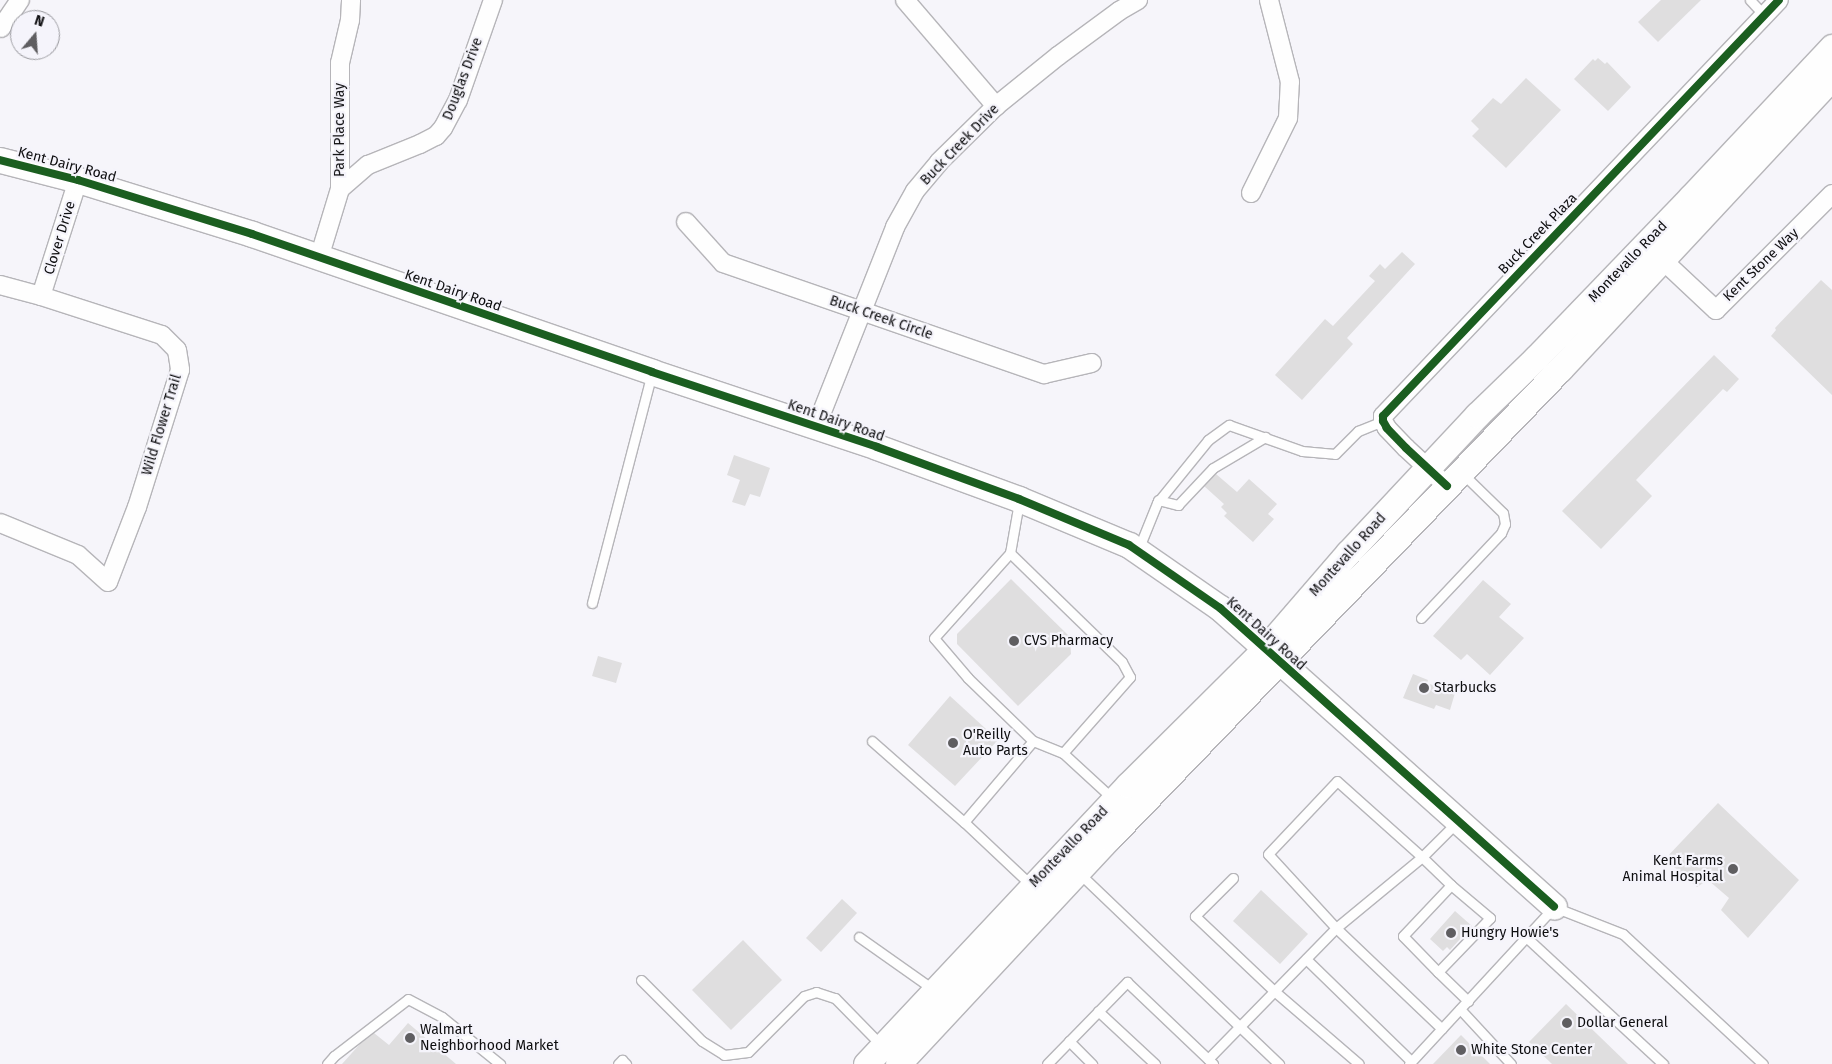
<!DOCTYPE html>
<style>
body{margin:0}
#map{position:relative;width:1832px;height:1064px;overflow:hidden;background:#f6f5fa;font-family:"Fira Sans",sans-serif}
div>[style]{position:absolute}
.building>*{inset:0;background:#dfdedf}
.roads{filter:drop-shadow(1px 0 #b6b5b9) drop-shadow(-1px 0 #b6b5b9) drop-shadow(0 1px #b6b5b9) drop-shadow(0 -1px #b6b5b9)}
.lane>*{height:9px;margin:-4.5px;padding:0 4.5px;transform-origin:4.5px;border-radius:4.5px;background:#fefefe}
.street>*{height:18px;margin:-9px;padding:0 9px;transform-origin:9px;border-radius:9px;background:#fefefe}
.secondary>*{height:25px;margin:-12.5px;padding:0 12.5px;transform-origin:12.5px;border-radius:12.5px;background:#fefefe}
.cycleway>*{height:8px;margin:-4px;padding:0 4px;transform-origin:4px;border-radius:4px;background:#1b5e20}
.dots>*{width:14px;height:14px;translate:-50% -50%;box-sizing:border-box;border:2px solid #f5f4fb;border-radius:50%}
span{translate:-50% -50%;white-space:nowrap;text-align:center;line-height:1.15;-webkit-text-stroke:4.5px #f5f4fb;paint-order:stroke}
.street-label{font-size:14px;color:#0d0d0f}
.poi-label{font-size:14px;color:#0d0d0f}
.left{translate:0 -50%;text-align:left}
.right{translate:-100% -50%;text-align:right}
.north{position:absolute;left:10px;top:10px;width:50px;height:50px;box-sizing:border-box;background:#f5f4fb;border:1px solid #98989d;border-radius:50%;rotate:18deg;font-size:14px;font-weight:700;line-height:20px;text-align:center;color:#0d0d0f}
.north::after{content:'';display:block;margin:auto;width:18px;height:22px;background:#5f5e61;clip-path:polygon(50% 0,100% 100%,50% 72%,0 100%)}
</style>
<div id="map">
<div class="building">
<i style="clip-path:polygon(1661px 0,1701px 0,1658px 42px,1638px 22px)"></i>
<i style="clip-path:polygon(1598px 58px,1605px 64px,1607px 62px,1631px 87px,1608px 111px,1574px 79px,1593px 59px,1595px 61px)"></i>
<i style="clip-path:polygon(1526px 78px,1561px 110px,1506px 168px,1472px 136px,1479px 129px,1471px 121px,1493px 98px,1501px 104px)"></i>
<i style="clip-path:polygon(1402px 252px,1415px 264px,1347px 338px,1353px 344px,1302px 400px,1275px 375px,1325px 319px,1333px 326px,1375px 281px,1369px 276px,1380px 264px,1385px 269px)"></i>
<i style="clip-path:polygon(1821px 280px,1832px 290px,1832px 395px,1771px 336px,1776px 330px,1775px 328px)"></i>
<i style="clip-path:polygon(1714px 355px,1739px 379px,1727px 392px,1723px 389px,1636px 480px,1652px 496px,1601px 549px,1562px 511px)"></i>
<i style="clip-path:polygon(734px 455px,770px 468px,760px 497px,750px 494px,745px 506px,732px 502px,740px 480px,727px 475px)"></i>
<i style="clip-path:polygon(1216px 474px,1237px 492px,1249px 479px,1277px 504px,1268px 514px,1274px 519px,1253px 542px,1224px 516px,1227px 513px,1221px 507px,1224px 504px,1204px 486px)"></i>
<i style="clip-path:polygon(1011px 579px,1070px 637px,1071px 654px,1018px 706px,957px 644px,957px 634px)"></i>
<i style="clip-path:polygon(1483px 580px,1511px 604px,1499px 617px,1524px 638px,1490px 675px,1467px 654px,1461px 660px,1433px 636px)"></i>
<i style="clip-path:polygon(598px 656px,622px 663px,616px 683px,592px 676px)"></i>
<i style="clip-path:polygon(1413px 674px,1428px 680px,1427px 683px,1455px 693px,1450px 710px,1436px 705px,1434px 709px,1403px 698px)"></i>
<i style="clip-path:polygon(950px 696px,998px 740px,955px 786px,908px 745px)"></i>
<i style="clip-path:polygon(1718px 803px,1799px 880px,1748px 938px,1721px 910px,1729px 898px,1708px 880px,1697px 887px,1665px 859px)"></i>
<i style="clip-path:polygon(1261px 890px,1308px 934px,1280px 964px,1233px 921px)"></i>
<i style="clip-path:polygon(842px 899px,857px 913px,821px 952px,806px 938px)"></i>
<i style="clip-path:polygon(1455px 911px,1472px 926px,1450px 950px,1447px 947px,1443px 951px,1430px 939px)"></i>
<i style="clip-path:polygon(743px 940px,782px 980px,731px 1030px,692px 990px)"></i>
<i style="clip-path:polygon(1566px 1004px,1628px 1064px,1552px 1064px,1529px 1042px)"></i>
<i style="clip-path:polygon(408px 1023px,456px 1064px,342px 1064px,360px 1044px,374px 1033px,389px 1045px)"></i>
<i style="clip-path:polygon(1461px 1035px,1490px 1064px,1433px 1064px)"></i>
</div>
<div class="roads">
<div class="lane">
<i style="left:1750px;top:0;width:21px;rotate:47deg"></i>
<i style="left:1158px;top:500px;width:21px;rotate:14deg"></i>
<i style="left:1178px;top:505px;width:51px;rotate:-46.6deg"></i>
<i style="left:1213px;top:468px;width:61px;rotate:-30.8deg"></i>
<i style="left:1138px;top:550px;width:51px;rotate:-68deg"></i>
<i style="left:1157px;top:503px;width:81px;rotate:-51deg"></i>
<i style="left:1208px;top:440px;width:26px;rotate:-36deg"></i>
<i style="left:1229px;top:425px;width:77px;rotate:19.6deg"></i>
<i style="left:1302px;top:451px;width:33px;rotate:5deg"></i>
<i style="left:1335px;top:454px;width:33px;rotate:-45deg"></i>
<i style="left:1358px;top:431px;width:27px;rotate:-22deg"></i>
<i style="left:1010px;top:553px;width:156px;rotate:44.2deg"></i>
<i style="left:1122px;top:662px;width:17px;rotate:62deg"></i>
<i style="left:1130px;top:677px;width:101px;rotate:131.4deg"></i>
<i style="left:1063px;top:753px;width:32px;rotate:-158deg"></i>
<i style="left:1033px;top:741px;width:91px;rotate:-135.9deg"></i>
<i style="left:968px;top:678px;width:52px;rotate:-130.4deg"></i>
<i style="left:934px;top:638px;width:114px;rotate:-48.2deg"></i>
<i style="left:1010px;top:553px;width:52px;rotate:-80deg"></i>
<i style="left:592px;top:603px;width:238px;rotate:-75.4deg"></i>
<i style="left:1421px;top:618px;width:117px;rotate:-46.7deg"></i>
<i style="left:1501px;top:533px;width:10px;rotate:-66deg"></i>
<i style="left:1505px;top:524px;width:11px;rotate:-100deg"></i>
<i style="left:1503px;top:513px;width:56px;rotate:-135.7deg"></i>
<i style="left:872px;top:741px;width:123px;rotate:41.4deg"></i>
<i style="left:1063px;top:753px;width:68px;rotate:42.6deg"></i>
<i style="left:1337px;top:781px;width:114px;rotate:41.8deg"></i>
<i style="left:1422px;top:857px;width:112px;rotate:140.5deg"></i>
<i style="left:1336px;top:928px;width:100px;rotate:-132.6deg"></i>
<i style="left:1268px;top:854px;width:100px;rotate:-46.6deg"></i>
<i style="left:1079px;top:873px;width:277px;rotate:43.7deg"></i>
<i style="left:1233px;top:878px;width:54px;rotate:135deg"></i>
<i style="left:1195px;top:916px;width:108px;rotate:43.5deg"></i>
<i style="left:1273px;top:990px;width:113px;rotate:40.7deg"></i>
<i style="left:1451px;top:885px;width:40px;rotate:-136deg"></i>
<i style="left:1422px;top:857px;width:48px;rotate:-45deg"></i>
<i style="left:1032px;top:886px;width:93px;rotate:-136.7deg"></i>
<i style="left:964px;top:822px;width:106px;rotate:-49.6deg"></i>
<i style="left:859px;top:937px;width:92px;rotate:35.2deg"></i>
<i style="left:1526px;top:937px;width:187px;rotate:42.8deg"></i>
<i style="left:1306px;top:959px;width:146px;rotate:44.2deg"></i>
<i style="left:1438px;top:972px;width:75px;rotate:-46.1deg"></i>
<i style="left:1490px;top:918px;width:51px;rotate:-139.8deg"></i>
<i style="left:1451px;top:885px;width:70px;rotate:133.3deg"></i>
<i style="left:1403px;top:936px;width:50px;rotate:45.8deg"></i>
<i style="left:1438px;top:972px;width:42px;rotate:44deg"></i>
<i style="left:641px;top:980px;width:86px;rotate:45deg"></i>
<i style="left:702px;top:1041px;width:26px;rotate:32deg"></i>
<i style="left:724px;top:1055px;width:24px;rotate:-7deg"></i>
<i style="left:748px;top:1052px;width:79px;rotate:-45deg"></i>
<i style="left:804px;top:996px;width:13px;rotate:-18deg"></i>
<i style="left:816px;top:992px;width:20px;rotate:18deg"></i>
<i style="left:835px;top:998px;width:66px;rotate:45.6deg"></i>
<i style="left:1460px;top:1009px;width:75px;rotate:47.2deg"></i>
<i style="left:1098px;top:1011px;width:78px;rotate:42.9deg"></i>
<i style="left:1069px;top:1041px;width:33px;rotate:45deg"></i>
<i style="left:1208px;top:1059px;width:183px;rotate:-45.7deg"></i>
<i style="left:1336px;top:928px;width:146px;rotate:43.6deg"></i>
<i style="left:327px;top:1064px;width:11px;rotate:-49deg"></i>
<i style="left:334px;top:1056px;width:93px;rotate:-37.6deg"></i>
<i style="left:408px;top:999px;width:38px;rotate:28deg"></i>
<i style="left:442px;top:1017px;width:75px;rotate:39deg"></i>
<i style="left:618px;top:1064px;width:6px;rotate:-45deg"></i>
<i style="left:622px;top:1060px;width:6px;rotate:45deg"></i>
<i style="left:1047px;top:1064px;width:115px;rotate:-45.7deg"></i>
<i style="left:1127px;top:982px;width:119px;rotate:43.6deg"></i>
<i style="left:1409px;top:1064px;width:214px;rotate:-47.3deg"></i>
<i style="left:1554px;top:907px;width:74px;rotate:21.4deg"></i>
<i style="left:1623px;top:934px;width:191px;rotate:42.9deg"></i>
</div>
<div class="street">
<i style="left:905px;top:0;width:140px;rotate:49.4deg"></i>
<i style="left:1px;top:28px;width:34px;rotate:-56deg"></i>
<i style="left:340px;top:189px;width:37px;rotate:-41deg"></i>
<i style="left:368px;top:165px;width:56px;rotate:-22deg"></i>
<i style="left:420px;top:144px;width:18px;rotate:-27deg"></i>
<i style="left:436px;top:136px;width:11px;rotate:-49deg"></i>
<i style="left:443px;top:128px;width:32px;rotate:-62deg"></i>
<i style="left:458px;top:100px;width:106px;rotate:-70.7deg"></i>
<i style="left:1251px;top:193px;width:84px;rotate:-63.7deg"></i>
<i style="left:1288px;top:118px;width:36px;rotate:-87deg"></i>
<i style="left:1290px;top:82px;width:85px;rotate:-104.4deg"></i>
<i style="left:686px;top:222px;width:55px;rotate:47.9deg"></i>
<i style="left:723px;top:263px;width:340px;rotate:19.1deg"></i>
<i style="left:1044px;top:374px;width:49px;rotate:-12.9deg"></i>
<i style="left:1654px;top:252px;width:85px;rotate:43.1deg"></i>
<i style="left:1716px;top:310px;width:164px;rotate:-45deg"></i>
<i style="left:319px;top:258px;width:72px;rotate:-73.1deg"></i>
<i style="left:340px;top:189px;width:126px;rotate:-90deg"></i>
<i style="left:340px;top:63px;width:44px;rotate:-76.9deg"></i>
<i style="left:350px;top:20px;width:20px;rotate:-87deg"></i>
<i style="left:0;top:285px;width:42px;rotate:15deg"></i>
<i style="left:41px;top:296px;width:127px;rotate:17.9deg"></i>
<i style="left:162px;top:335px;width:21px;rotate:45deg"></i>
<i style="left:177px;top:350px;width:20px;rotate:81deg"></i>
<i style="left:180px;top:370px;width:144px;rotate:107.4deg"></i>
<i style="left:137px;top:507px;width:80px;rotate:111.1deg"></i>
<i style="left:108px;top:582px;width:40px;rotate:-138deg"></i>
<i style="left:78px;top:555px;width:84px;rotate:-157.7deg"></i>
<i style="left:41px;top:296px;width:122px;rotate:-72.3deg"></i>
<i style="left:816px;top:427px;width:215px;rotate:-68.4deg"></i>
<i style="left:895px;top:227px;width:41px;rotate:-60.9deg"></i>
<i style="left:915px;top:191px;width:38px;rotate:-50deg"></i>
<i style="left:939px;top:162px;width:80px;rotate:-44.5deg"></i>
<i style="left:996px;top:106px;width:80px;rotate:-38.9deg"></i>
<i style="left:1058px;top:56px;width:76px;rotate:-36.4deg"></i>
<i style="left:1119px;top:11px;width:22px;rotate:-30deg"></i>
<i style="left:1447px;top:486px;width:56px;rotate:-137.2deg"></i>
<i style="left:1406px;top:448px;width:28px;rotate:-134deg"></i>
<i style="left:1387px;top:428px;width:8px;rotate:-120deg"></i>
<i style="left:1383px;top:421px;width:5px;rotate:-90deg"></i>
<i style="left:1383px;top:416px;width:574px;rotate:-46.41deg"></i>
</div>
<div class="secondary">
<i style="left:0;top:160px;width:81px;rotate:14.4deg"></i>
<i style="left:78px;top:180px;width:182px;rotate:17.2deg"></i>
<i style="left:252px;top:234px;width:423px;rotate:19deg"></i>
<i style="left:652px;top:372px;width:237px;rotate:18.4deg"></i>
<i style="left:877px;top:447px;width:151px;rotate:20.1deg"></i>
<i style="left:1019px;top:499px;width:119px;rotate:22.7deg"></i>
<i style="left:1129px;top:545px;width:111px;rotate:34.7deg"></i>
<i style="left:1220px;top:608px;width:448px;rotate:41.8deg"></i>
<i style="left:866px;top:1064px;width:383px;rotate:-46.8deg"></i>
<i style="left:1128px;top:785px;width:193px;rotate:-44.8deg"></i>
<i style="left:1265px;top:649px;width:127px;rotate:-49.2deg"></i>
<i style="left:1348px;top:553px;width:189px;rotate:-46.9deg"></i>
<i style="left:1477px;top:415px;width:82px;rotate:-44deg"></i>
<i style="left:1536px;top:358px;width:223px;rotate:-46.1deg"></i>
<i style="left:1691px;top:197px;width:206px;rotate:-46.8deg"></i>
<i style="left:898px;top:1064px;width:309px;rotate:-47deg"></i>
<i style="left:1109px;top:838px;width:651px;rotate:-46.12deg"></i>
<i style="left:1560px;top:369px;width:399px;rotate:-47deg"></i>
</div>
</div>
<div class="cycleway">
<i style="left:0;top:160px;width:81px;rotate:14.4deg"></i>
<i style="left:78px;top:180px;width:182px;rotate:17.2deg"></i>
<i style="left:252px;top:234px;width:423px;rotate:19deg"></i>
<i style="left:652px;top:372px;width:237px;rotate:18.4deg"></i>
<i style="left:877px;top:447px;width:151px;rotate:20.1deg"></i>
<i style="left:1019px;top:499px;width:119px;rotate:22.7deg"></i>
<i style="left:1129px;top:545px;width:111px;rotate:34.7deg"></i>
<i style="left:1220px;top:608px;width:448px;rotate:41.8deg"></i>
<i style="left:1447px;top:486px;width:56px;rotate:-137.2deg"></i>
<i style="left:1406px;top:448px;width:28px;rotate:-134deg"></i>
<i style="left:1387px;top:428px;width:8px;rotate:-120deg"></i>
<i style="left:1383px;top:421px;width:5px;rotate:-90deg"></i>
<i style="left:1383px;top:416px;width:574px;rotate:-46.41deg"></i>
</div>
<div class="dots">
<i style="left:1014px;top:641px;background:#5f5e61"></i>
<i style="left:1424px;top:688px;background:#5f5e61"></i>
<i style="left:953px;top:743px;background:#5f5e61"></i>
<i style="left:1733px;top:869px;background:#5f5e61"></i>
<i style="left:1451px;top:933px;background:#5f5e61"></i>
<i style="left:1567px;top:1023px;background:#5f5e61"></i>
<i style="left:410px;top:1038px;background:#5f5e61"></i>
<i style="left:1461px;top:1050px;background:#5f5e61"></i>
</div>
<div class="street-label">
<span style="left:463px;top:79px;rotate:-69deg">Douglas Drive</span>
<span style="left:340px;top:130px;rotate:-90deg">Park Place Way</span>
<span style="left:960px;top:145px;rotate:-46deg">Buck Creek Drive</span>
<span style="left:67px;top:165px;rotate:15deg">Kent Dairy Road</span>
<span style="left:1538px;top:234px;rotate:-46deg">Buck Creek Plaza</span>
<span style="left:60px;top:238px;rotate:-73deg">Clover Drive</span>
<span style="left:1628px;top:262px;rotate:-46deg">Montevallo Road</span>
<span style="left:1761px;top:265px;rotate:-44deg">Kent Stone Way</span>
<span style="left:453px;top:291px;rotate:19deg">Kent Dairy Road</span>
<span style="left:881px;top:318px;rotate:19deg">Buck Creek Circle</span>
<span style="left:836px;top:421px;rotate:19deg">Kent Dairy Road</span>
<span style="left:162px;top:425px;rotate:-73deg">Wild Flower Trail</span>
<span style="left:1348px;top:555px;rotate:-48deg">Montevallo Road</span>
<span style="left:1266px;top:634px;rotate:42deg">Kent Dairy Road</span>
<span style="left:1069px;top:847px;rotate:-46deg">Montevallo Road</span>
</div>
<div class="poi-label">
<span class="left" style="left:1024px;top:641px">CVS Pharmacy</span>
<span class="left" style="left:1434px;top:688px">Starbucks</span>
<span class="left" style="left:963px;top:743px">O'Reilly<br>Auto Parts</span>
<span class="right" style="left:1723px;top:869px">Kent Farms<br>Animal Hospital</span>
<span class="left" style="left:1461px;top:933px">Hungry Howie's</span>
<span class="left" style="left:1577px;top:1023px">Dollar General</span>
<span class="left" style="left:420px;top:1038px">Walmart<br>Neighborhood Market</span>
<span class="left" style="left:1471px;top:1050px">White Stone Center</span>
</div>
<div class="north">N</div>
</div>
